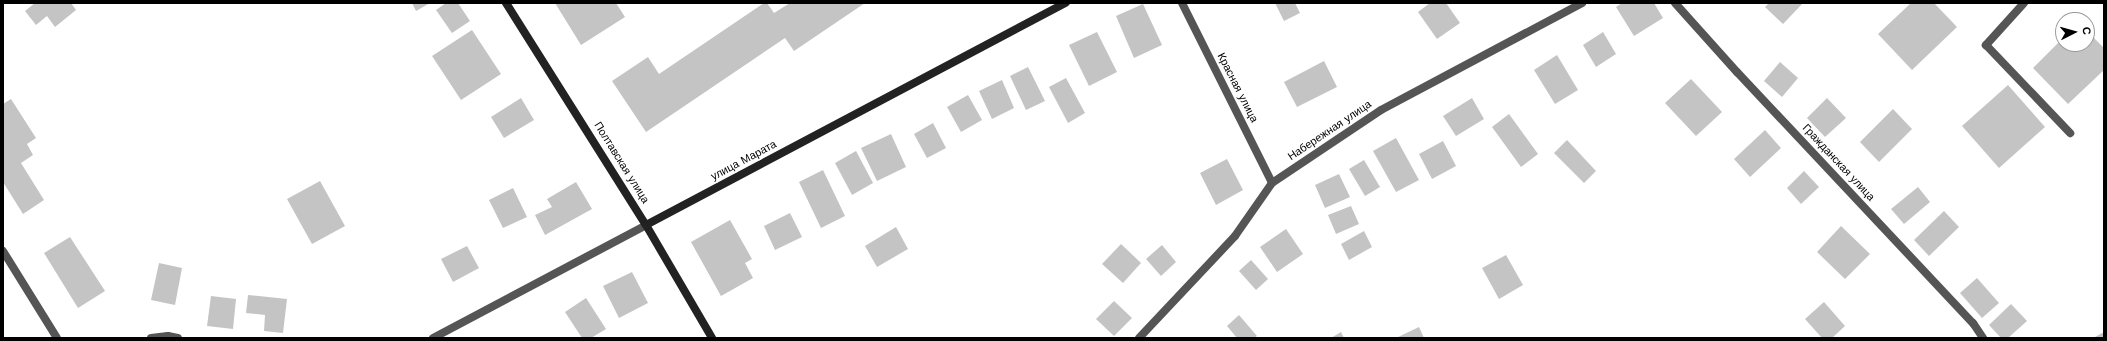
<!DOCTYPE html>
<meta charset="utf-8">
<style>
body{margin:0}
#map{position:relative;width:2107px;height:341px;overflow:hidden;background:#fff;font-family:"Work Sans",sans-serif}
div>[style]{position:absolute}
.building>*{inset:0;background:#c4c4c4}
.street>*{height:8px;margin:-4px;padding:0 4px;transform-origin:4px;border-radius:4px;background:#555}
.secondary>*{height:8px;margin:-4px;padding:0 4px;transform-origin:4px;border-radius:4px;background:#222}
span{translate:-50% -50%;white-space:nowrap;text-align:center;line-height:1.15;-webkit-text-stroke:3px #fff;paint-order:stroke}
.street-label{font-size:11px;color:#000}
.frame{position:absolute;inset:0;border:4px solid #000;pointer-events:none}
.north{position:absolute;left:2055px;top:12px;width:40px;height:40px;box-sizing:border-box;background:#fff;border:1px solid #999;border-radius:50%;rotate:84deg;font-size:11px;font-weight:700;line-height:16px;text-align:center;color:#000}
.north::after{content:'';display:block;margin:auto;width:14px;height:18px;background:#000;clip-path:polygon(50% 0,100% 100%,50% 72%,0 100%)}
</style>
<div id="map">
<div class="building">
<i style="clip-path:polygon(35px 3px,71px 3px,76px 10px,55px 27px,47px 16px,36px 25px,25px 11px)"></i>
<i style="clip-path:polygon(412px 3px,430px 3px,416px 11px)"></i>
<i style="clip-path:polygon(446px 3px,458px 3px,470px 21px,452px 33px,436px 10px)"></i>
<i style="clip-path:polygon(555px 3px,616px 3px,625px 17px,581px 45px)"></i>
<i style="clip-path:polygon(764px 3px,767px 3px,774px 13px,790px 3px,865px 3px,794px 51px,785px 38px,646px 132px,612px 81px,648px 57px,659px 74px)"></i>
<i style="clip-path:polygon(1275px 3px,1295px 3px,1300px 13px,1284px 21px)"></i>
<i style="clip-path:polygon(1430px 3px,1446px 3px,1460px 23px,1437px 39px,1418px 12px)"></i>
<i style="clip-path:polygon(1622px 3px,1654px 3px,1663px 18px,1634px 36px,1616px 7px)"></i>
<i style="clip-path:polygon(1769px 3px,1803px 3px,1783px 24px,1765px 7px)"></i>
<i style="clip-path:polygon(1911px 3px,1934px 3px,1957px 27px,1912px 70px,1878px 34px)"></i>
<i style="clip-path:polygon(1143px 4px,1162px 45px,1134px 58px,1116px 16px)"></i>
<i style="clip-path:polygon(472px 30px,501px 74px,461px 100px,432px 56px)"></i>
<i style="clip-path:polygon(2087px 31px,2104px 48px,2104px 70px,2068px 104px,2033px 68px,2063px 38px,2063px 44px,2087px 44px)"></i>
<i style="clip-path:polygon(1097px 32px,1117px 72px,1089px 86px,1069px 45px)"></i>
<i style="clip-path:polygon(1603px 32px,1616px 54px,1596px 67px,1583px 45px)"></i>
<i style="clip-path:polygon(1557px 55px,1578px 90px,1555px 104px,1534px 70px)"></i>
<i style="clip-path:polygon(1324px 61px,1337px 87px,1297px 107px,1284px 82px)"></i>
<i style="clip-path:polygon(1780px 62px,1798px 78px,1782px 97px,1764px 81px)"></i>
<i style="clip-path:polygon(1028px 67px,1045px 101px,1026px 110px,1010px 76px)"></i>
<i style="clip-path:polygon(1066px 78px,1085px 113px,1068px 123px,1049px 87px)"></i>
<i style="clip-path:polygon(1691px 79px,1722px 112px,1696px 136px,1665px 103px)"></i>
<i style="clip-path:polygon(1002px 80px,1014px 108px,992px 119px,979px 91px)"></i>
<i style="clip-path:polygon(2008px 85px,2045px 127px,1999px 168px,1962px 126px)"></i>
<i style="clip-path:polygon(968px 95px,982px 120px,961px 132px,947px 107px)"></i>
<i style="clip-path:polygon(521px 98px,534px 120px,504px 138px,491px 117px)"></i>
<i style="clip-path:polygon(1472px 98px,1484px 119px,1456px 136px,1443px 116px)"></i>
<i style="clip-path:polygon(1827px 98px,1846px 118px,1825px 137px,1807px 118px)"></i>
<i style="clip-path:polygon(11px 99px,36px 138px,27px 144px,33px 155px,21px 163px,44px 200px,23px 214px,3px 182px,3px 104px)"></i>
<i style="clip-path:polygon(1893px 109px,1912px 129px,1879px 162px,1860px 142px)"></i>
<i style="clip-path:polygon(1509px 114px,1538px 154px,1521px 167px,1492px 127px)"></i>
<i style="clip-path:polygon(933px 123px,946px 148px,927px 158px,914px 134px)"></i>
<i style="clip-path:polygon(1765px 130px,1781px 148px,1750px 177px,1734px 159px)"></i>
<i style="clip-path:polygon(891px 134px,906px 167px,877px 181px,861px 148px)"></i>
<i style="clip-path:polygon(1396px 138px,1419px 180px,1396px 192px,1373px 151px)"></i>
<i style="clip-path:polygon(1567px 140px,1596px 171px,1584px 183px,1554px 153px)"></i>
<i style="clip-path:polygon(1443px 141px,1456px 166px,1432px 179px,1419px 154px)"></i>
<i style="clip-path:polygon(856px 151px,873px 183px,852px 195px,835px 163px)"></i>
<i style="clip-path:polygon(1227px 159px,1243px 190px,1216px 205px,1200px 173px)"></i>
<i style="clip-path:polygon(1364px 160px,1380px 187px,1365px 196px,1349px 169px)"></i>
<i style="clip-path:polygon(823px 170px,845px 216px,821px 228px,799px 182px)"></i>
<i style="clip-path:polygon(1804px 171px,1819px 187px,1801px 204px,1787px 188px)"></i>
<i style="clip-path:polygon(1339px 174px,1350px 197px,1325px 208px,1315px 185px)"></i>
<i style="clip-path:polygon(320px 181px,345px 226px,312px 244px,287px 199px)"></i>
<i style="clip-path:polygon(576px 182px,592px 209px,545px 235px,535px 215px,552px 207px,547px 199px)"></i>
<i style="clip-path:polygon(1918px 187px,1930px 202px,1904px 224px,1891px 209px)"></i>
<i style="clip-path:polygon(513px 188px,527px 217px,503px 228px,489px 200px)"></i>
<i style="clip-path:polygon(1351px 206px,1359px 224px,1336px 234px,1328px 215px)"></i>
<i style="clip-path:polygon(1944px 211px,1959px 227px,1929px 256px,1914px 240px)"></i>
<i style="clip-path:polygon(790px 213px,802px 237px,775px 250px,764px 226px)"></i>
<i style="clip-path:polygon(730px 220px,752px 259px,745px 263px,753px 278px,721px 296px,691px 242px)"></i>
<i style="clip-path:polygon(1841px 226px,1870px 254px,1845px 279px,1817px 252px)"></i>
<i style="clip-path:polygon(896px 227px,908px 249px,877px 267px,865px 246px)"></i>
<i style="clip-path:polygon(1286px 229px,1303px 254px,1277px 272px,1260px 247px)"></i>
<i style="clip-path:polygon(1364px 231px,1372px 247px,1349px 260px,1341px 244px)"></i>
<i style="clip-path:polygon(70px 237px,105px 291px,78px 308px,44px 253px)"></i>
<i style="clip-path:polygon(1121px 244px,1141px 263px,1123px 283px,1102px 264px)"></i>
<i style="clip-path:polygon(1162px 245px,1176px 262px,1161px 276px,1146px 259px)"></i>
<i style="clip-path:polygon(467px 246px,479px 268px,453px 282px,441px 259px)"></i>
<i style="clip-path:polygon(1506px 255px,1523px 285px,1499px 299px,1482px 268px)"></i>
<i style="clip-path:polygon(1251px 260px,1268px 279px,1256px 290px,1239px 271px)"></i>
<i style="clip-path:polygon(159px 263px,182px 268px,175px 305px,151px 300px)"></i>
<i style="clip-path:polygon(632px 272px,648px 303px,619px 318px,603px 286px)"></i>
<i style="clip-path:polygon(1977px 278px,1999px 303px,1982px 318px,1960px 293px)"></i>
<i style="clip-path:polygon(248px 295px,287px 299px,283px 333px,264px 331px,265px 315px,246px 313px)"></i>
<i style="clip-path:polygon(211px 296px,236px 299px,233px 329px,207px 326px)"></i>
<i style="clip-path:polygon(586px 298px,606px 329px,591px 338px,582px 338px,565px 312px)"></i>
<i style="clip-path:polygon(1114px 301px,1132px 318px,1114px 336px,1096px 319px)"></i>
<i style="clip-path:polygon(1824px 302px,1845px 326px,1832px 338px,1822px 338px,1805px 319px)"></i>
<i style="clip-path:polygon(2011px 304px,2027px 321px,2008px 338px,2001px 338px,1989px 325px)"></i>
<i style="clip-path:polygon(1239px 315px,1257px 336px,1254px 338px,1237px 338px,1227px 326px)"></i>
<i style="clip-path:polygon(1419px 327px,1424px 338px,1396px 338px)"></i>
<i style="clip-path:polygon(1341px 332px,1344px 338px,1331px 338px)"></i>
<i style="clip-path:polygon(2104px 332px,2104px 338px,2096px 338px,2095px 337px)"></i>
</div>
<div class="street">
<i style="left:1182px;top:3px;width:201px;rotate:63.4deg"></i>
<i style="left:1675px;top:3px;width:93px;rotate:48.1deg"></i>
<i style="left:1737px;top:72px;width:345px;rotate:46.8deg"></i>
<i style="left:1973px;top:323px;width:18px;rotate:56deg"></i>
<i style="left:2024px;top:3px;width:57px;rotate:132.1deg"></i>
<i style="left:1986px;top:45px;width:122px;rotate:46.3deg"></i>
<i style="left:3px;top:251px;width:102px;rotate:58.2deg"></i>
<i style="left:151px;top:338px;width:17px;rotate:-7deg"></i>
<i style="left:168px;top:336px;width:10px;rotate:11deg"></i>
<i style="left:433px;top:338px;width:241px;rotate:-27.9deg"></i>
<i style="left:1139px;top:338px;width:140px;rotate:-46.7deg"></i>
<i style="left:1235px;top:236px;width:65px;rotate:-55.1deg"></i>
<i style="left:1272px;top:183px;width:131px;rotate:-33.8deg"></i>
<i style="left:1381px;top:110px;width:228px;rotate:-28deg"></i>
</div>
<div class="secondary">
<i style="left:506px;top:3px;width:262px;rotate:57.8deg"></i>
<i style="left:646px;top:225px;width:131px;rotate:59.7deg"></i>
<i style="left:646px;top:225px;width:475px;rotate:-27.9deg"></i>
</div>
<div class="street-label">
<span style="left:1237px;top:88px;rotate:63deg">Красная улица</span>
<span style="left:1330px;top:131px;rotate:-34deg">Набережная улица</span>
<span style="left:744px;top:161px;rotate:-28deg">улица Марата</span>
<span style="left:621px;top:163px;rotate:58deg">Полтавская улица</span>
<span style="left:1838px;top:163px;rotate:47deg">Гражданская улица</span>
</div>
<div class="frame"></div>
<div class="north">С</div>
</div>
